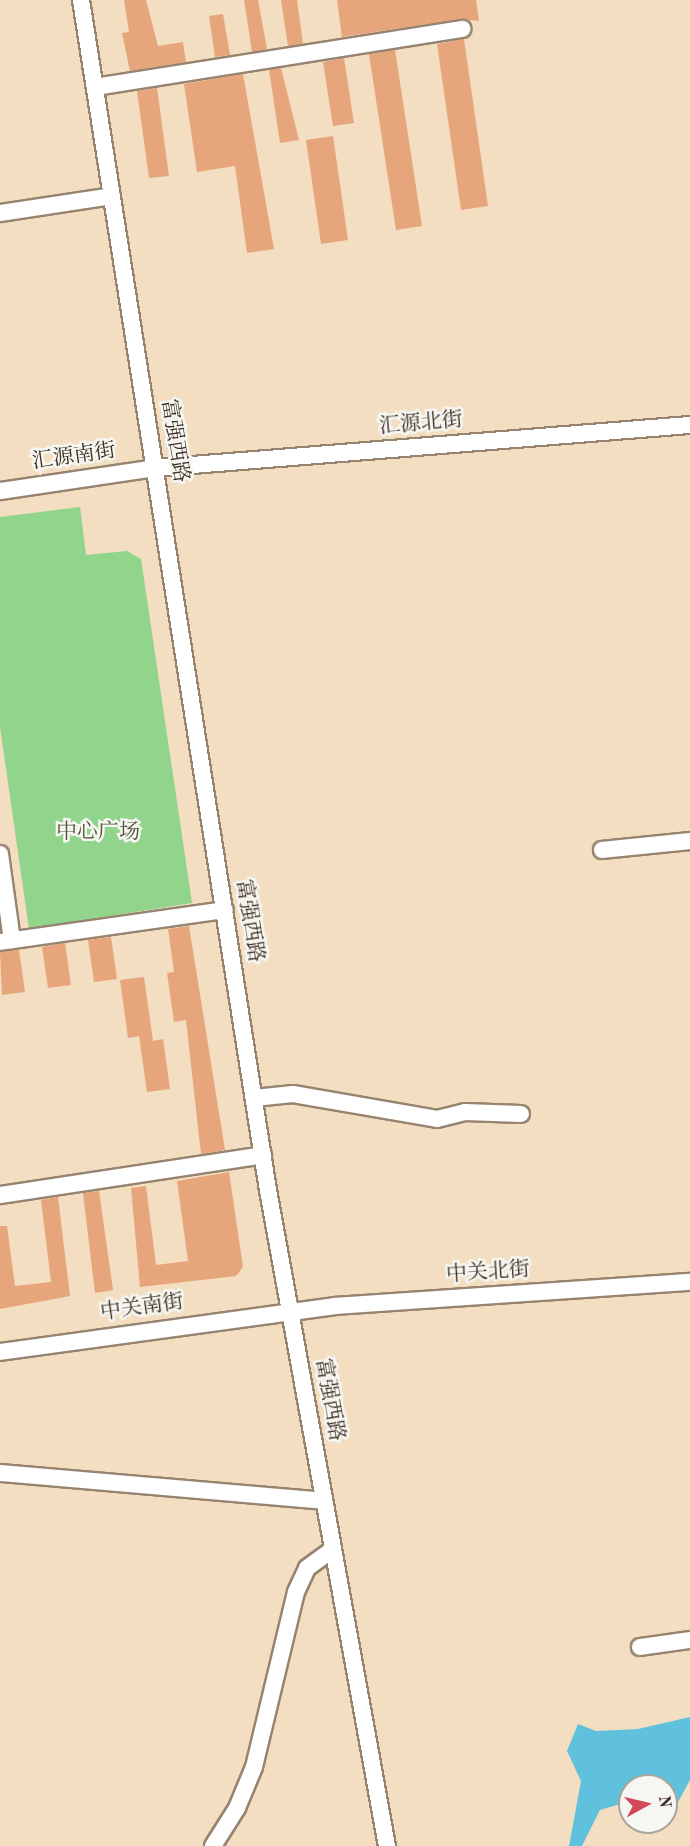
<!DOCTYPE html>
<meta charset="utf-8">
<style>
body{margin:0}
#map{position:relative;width:690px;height:1846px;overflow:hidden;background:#f3dec1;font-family:"Old Standard TT","Noto Serif SC",serif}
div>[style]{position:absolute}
.green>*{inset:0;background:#91d48c}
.water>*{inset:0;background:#5fc1dd}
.building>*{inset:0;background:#e6a57b}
.roads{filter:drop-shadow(2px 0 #978470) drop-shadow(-2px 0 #978470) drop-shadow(0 2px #978470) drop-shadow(0 -2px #978470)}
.minor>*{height:16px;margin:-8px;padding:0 8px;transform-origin:8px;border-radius:8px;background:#fff}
span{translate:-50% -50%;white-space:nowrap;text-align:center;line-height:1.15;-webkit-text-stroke:5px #f6f6f2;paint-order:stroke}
.street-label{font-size:21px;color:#3b2a1e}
.park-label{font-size:21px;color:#50543a}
.north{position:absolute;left:618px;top:1774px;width:60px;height:60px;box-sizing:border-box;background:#f6f6f2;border:2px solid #aba49d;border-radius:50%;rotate:82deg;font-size:16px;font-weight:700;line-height:24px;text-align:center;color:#3b2a1e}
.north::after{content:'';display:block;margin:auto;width:21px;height:27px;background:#d1495b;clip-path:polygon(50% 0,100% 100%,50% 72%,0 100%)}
</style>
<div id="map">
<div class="green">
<i style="clip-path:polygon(80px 507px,86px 555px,127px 551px,141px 559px,192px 903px,29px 929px,0 727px,0 517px)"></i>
</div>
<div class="water">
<i style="clip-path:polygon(690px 1717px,690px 1780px,677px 1804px,666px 1811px,666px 1786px,630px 1786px,630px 1801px,600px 1810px,582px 1846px,569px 1846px,581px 1781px,567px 1751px,578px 1724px,596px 1731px,638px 1729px)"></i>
</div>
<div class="building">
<i style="clip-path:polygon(124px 0,146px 0,158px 46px,183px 42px,186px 62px,130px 71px,122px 33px,129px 32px)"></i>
<i style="clip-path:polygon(244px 0,258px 0,267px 49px,252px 52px)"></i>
<i style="clip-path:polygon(281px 0,297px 0,303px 44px,288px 46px)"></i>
<i style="clip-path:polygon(337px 0,476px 0,479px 21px,460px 19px,342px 37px)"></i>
<i style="clip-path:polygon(223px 14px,230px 55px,215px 57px,209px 16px)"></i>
<i style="clip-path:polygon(464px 39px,488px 206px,461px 210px,437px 44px)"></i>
<i style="clip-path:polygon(395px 50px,422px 226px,396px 230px,369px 54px)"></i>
<i style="clip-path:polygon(344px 58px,354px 123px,333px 126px,323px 62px)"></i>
<i style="clip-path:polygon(281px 68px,299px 140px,280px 143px,269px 70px)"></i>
<i style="clip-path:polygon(243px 74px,274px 249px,247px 253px,235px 166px,197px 172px,184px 84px)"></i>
<i style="clip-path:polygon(157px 88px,169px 176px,149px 178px,137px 91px)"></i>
<i style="clip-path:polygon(333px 136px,348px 240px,321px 244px,306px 140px)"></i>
<i style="clip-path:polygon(189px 926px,225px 1150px,201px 1154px,186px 1020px,174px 1022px,167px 973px,174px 972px,168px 929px)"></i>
<i style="clip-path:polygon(111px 937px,117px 979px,94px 982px,88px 940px)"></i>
<i style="clip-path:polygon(65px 943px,71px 985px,48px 988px,42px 947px)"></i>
<i style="clip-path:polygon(19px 950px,25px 992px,2px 995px,0 952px)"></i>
<i style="clip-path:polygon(144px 977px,153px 1041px,163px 1039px,170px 1089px,147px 1092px,139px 1036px,128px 1038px,120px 980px)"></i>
<i style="clip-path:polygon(229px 1172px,243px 1267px,236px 1276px,140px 1287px,131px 1188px,146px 1186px,156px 1265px,188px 1261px,177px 1181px)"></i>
<i style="clip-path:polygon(99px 1191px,113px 1290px,95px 1293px,83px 1193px)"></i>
<i style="clip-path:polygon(58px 1197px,70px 1296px,0 1309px,0 1226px,7px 1226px,15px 1286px,51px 1282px,41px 1200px)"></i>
</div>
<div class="roads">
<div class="minor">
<i style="left:81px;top:0;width:1205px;rotate:81.07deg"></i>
<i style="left:268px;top:1190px;width:667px;rotate:79.72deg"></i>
<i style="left:95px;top:87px;width:372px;rotate:-9deg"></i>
<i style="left:0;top:213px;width:113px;rotate:-8.6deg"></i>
<i style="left:0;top:491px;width:157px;rotate:-8.4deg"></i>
<i style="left:155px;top:468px;width:537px;rotate:-4.6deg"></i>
<i style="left:602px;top:850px;width:88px;rotate:-5.8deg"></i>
<i style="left:0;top:854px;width:87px;rotate:82.1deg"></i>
<i style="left:0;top:942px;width:227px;rotate:-8.1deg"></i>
<i style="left:254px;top:1098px;width:39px;rotate:-6deg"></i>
<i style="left:293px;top:1094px;width:146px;rotate:9.8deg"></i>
<i style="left:437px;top:1119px;width:29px;rotate:-14deg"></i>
<i style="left:465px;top:1112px;width:56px;rotate:2deg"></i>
<i style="left:0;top:1195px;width:266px;rotate:-8.6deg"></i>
<i style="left:0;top:1352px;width:338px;rotate:-7.8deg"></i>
<i style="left:335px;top:1306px;width:356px;rotate:-3.9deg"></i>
<i style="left:0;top:1473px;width:325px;rotate:4.9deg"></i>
<i style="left:640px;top:1647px;width:50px;rotate:-8deg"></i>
<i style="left:213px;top:1846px;width:45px;rotate:-57.7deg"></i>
<i style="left:237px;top:1808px;width:44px;rotate:-67.5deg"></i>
<i style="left:254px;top:1767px;width:180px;rotate:-76.5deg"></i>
<i style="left:296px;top:1592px;width:26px;rotate:-65deg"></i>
<i style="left:307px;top:1568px;width:32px;rotate:-36deg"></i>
</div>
</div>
<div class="street-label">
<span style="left:421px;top:424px;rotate:-5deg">汇源北街</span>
<span style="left:174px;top:441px;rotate:81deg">富强西路</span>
<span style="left:74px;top:457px;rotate:-8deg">汇源南街</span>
<span style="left:249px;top:921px;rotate:81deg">富强西路</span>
<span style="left:488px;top:1273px;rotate:-4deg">中关北街</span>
<span style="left:142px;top:1308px;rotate:-8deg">中关南街</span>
<span style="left:329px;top:1400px;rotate:80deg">富强西路</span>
</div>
<div class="park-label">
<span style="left:98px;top:833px">中心广场</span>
</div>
<div class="north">N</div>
</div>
